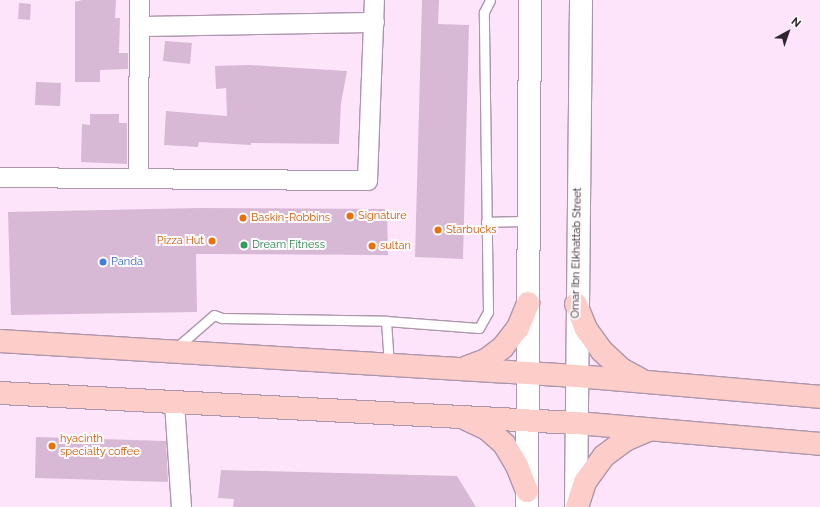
<!DOCTYPE html>
<style>
body{margin:0}
#map{position:relative;width:820px;height:507px;overflow:hidden;background:#fde4fb;font-family:Raleway,sans-serif}
div>[style]{position:absolute}
.building>*{inset:0;background:#d8b9d5}
.roads{filter:drop-shadow(1px 0 #ad96ab) drop-shadow(-1px 0 #ad96ab) drop-shadow(0 1px #ad96ab) drop-shadow(0 -1px #ad96ab)}
.service>*{height:9px;margin:-4.5px;padding:0 4.5px;transform-origin:4.5px;border-radius:4.5px;background:#fff}
.minor>*{height:19px;margin:-9.5px;padding:0 9.5px;transform-origin:9.5px;border-radius:9.5px;background:#fff}
.tertiary>*{height:22px;margin:-11px;padding:0 11px;transform-origin:11px;border-radius:11px;background:#fff}
.primary>*{height:22px;margin:-11px;padding:0 11px;transform-origin:11px;border-radius:11px;background:#fdcdca}
.dots>*{width:11px;height:11px;translate:-50% -50%;box-sizing:border-box;border:2px solid #fef9fd;border-radius:50%}
span{translate:-50% -50%;white-space:nowrap;text-align:center;line-height:1.15;-webkit-text-stroke:4px #fef9fd;paint-order:stroke}
.food-label{font-size:11px;color:#c56008}
.left{translate:0 -50%;text-align:left}
.right{translate:-100% -50%;text-align:right}
.leisure-label{font-size:11px;color:#27864d}
.street-label{font-size:11px;color:#2e252e}
.shop-label{font-size:11px;color:#366cbe}
.north{position:absolute;left:768px;top:12px;width:40px;height:40px;-webkit-text-stroke:3px #fef9fd;paint-order:stroke;rotate:40deg;font-size:11px;font-weight:700;line-height:16px;text-align:center;color:#2e252e}
.north::after{content:'';display:block;margin:auto;width:14px;height:18px;background:#2e252e;clip-path:polygon(50% 0,100% 100%,50% 72%,0 100%)}
</style>
<div id="map">
<div class="building">
<i style="clip-path:polygon(82px 0,116px 0,115px 18px,120px 18px,119px 53px,128px 53px,128px 69px,100px 70px,100px 82px,75px 82px,75px 2px)"></i>
<i style="clip-path:polygon(422px 0,439px 0,438px 24px,469px 25px,463px 259px,415px 257px)"></i>
<i style="clip-path:polygon(19px 3px,31px 4px,30px 20px,18px 19px)"></i>
<i style="clip-path:polygon(165px 41px,192px 43px,190px 64px,163px 61px)"></i>
<i style="clip-path:polygon(249px 65px,347px 71px,341px 103px,339px 144px,251px 143px,251px 145px,199px 142px,198px 147px,164px 145px,166px 111px,227px 116px,226px 88px,216px 89px,215px 66px)"></i>
<i style="clip-path:polygon(36px 82px,61px 83px,60px 106px,35px 105px)"></i>
<i style="clip-path:polygon(90px 114px,119px 114px,119px 123px,127px 123px,127px 164px,81px 162px,82px 124px,90px 125px)"></i>
<i style="clip-path:polygon(199px 208px,387px 209px,388px 255px,196px 254px,197px 312px,11px 315px,8px 212px)"></i>
<i style="clip-path:polygon(36px 437px,166px 441px,168px 482px,35px 478px)"></i>
<i style="clip-path:polygon(221px 470px,457px 476px,476px 507px,233px 507px,234px 499px,218px 498px)"></i>
</div>
<div class="roads">
<div class="service">
<i style="left:486px;top:222px;width:42px;rotate:-1.4deg"></i>
<i style="left:386px;top:321px;width:44px;rotate:86.1deg"></i>
<i style="left:176px;top:348px;width:50px;rotate:-41deg"></i>
<i style="left:214px;top:315px;width:9px;rotate:21deg"></i>
<i style="left:222px;top:318px;width:164px;rotate:1deg"></i>
<i style="left:386px;top:321px;width:93px;rotate:4.3deg"></i>
<i style="left:479px;top:328px;width:18px;rotate:-61deg"></i>
<i style="left:488px;top:312px;width:300px;rotate:-90.8deg"></i>
<i style="left:484px;top:12px;width:13px;rotate:-63deg"></i>
</div>
<div class="minor">
<i style="left:139px;top:26px;width:235px;rotate:-1deg"></i>
<i style="left:0;top:177px;width:367px;rotate:0.5deg"></i>
<i style="left:367px;top:180px;width:180px;rotate:-87.8deg"></i>
<i style="left:138px;top:177px;width:177px;rotate:-89.7deg"></i>
<i style="left:174px;top:402px;width:105px;rotate:86.2deg"></i>
</div>
<div class="tertiary">
<i style="left:576px;top:506px;width:506px;rotate:-89.43deg"></i>
<i style="left:527px;top:507px;width:507px;rotate:-89.66deg"></i>
</div>
<div class="primary">
<i style="left:576px;top:304px;width:27px;rotate:68deg"></i>
<i style="left:586px;top:329px;width:27px;rotate:54deg"></i>
<i style="left:602px;top:351px;width:26px;rotate:43deg"></i>
<i style="left:621px;top:369px;width:21px;rotate:28deg"></i>
<i style="left:0;top:341px;width:577px;rotate:3.48deg"></i>
<i style="left:576px;top:376px;width:245px;rotate:4.9deg"></i>
<i style="left:467px;top:367px;width:20px;rotate:-20deg"></i>
<i style="left:486px;top:360px;width:21px;rotate:-37deg"></i>
<i style="left:503px;top:347px;width:24px;rotate:-52deg"></i>
<i style="left:518px;top:328px;width:27px;rotate:-68deg"></i>
<i style="left:0;top:393px;width:578px;rotate:2.98deg"></i>
<i style="left:577px;top:423px;width:244px;rotate:4.9deg"></i>
<i style="left:466px;top:419px;width:23px;rotate:25deg"></i>
<i style="left:487px;top:429px;width:23px;rotate:41deg"></i>
<i style="left:504px;top:444px;width:26px;rotate:59deg"></i>
<i style="left:517px;top:466px;width:27px;rotate:68deg"></i>
<i style="left:577px;top:507px;width:26px;rotate:-72deg"></i>
<i style="left:585px;top:482px;width:32px;rotate:-54deg"></i>
<i style="left:604px;top:456px;width:26px;rotate:-37deg"></i>
<i style="left:625px;top:440px;width:26px;rotate:-23deg"></i>
</div>
</div>
<div class="dots">
<i style="left:350px;top:216px;background:#e8710a"></i>
<i style="left:243px;top:218px;background:#e8710a"></i>
<i style="left:438px;top:230px;background:#e8710a"></i>
<i style="left:212px;top:241px;background:#e8710a"></i>
<i style="left:244px;top:245px;background:#2e9e5b"></i>
<i style="left:372px;top:246px;background:#e8710a"></i>
<i style="left:103px;top:262px;background:#3f7fe0"></i>
<i style="left:52px;top:446px;background:#e8710a"></i>
</div>
<div class="food-label">
<span class="left" style="left:358px;top:216px">Signature</span>
<span class="left" style="left:251px;top:218px">Baskin-Robbins</span>
<span class="left" style="left:446px;top:230px">Starbucks</span>
<span class="right" style="left:204px;top:241px">Pizza Hut</span>
<span class="left" style="left:380px;top:246px">sultan</span>
<span class="left" style="left:60px;top:446px">hyacinth<br>specialty coffee</span>
</div>
<div class="leisure-label">
<span class="left" style="left:252px;top:245px">Dream Fitness</span>
</div>
<div class="street-label">
<span style="left:577px;top:253px;rotate:-89deg">Omar Ibn Elkhattab Street</span>
</div>
<div class="shop-label">
<span class="left" style="left:111px;top:262px">Panda</span>
</div>
<div class="north">N</div>
</div>
